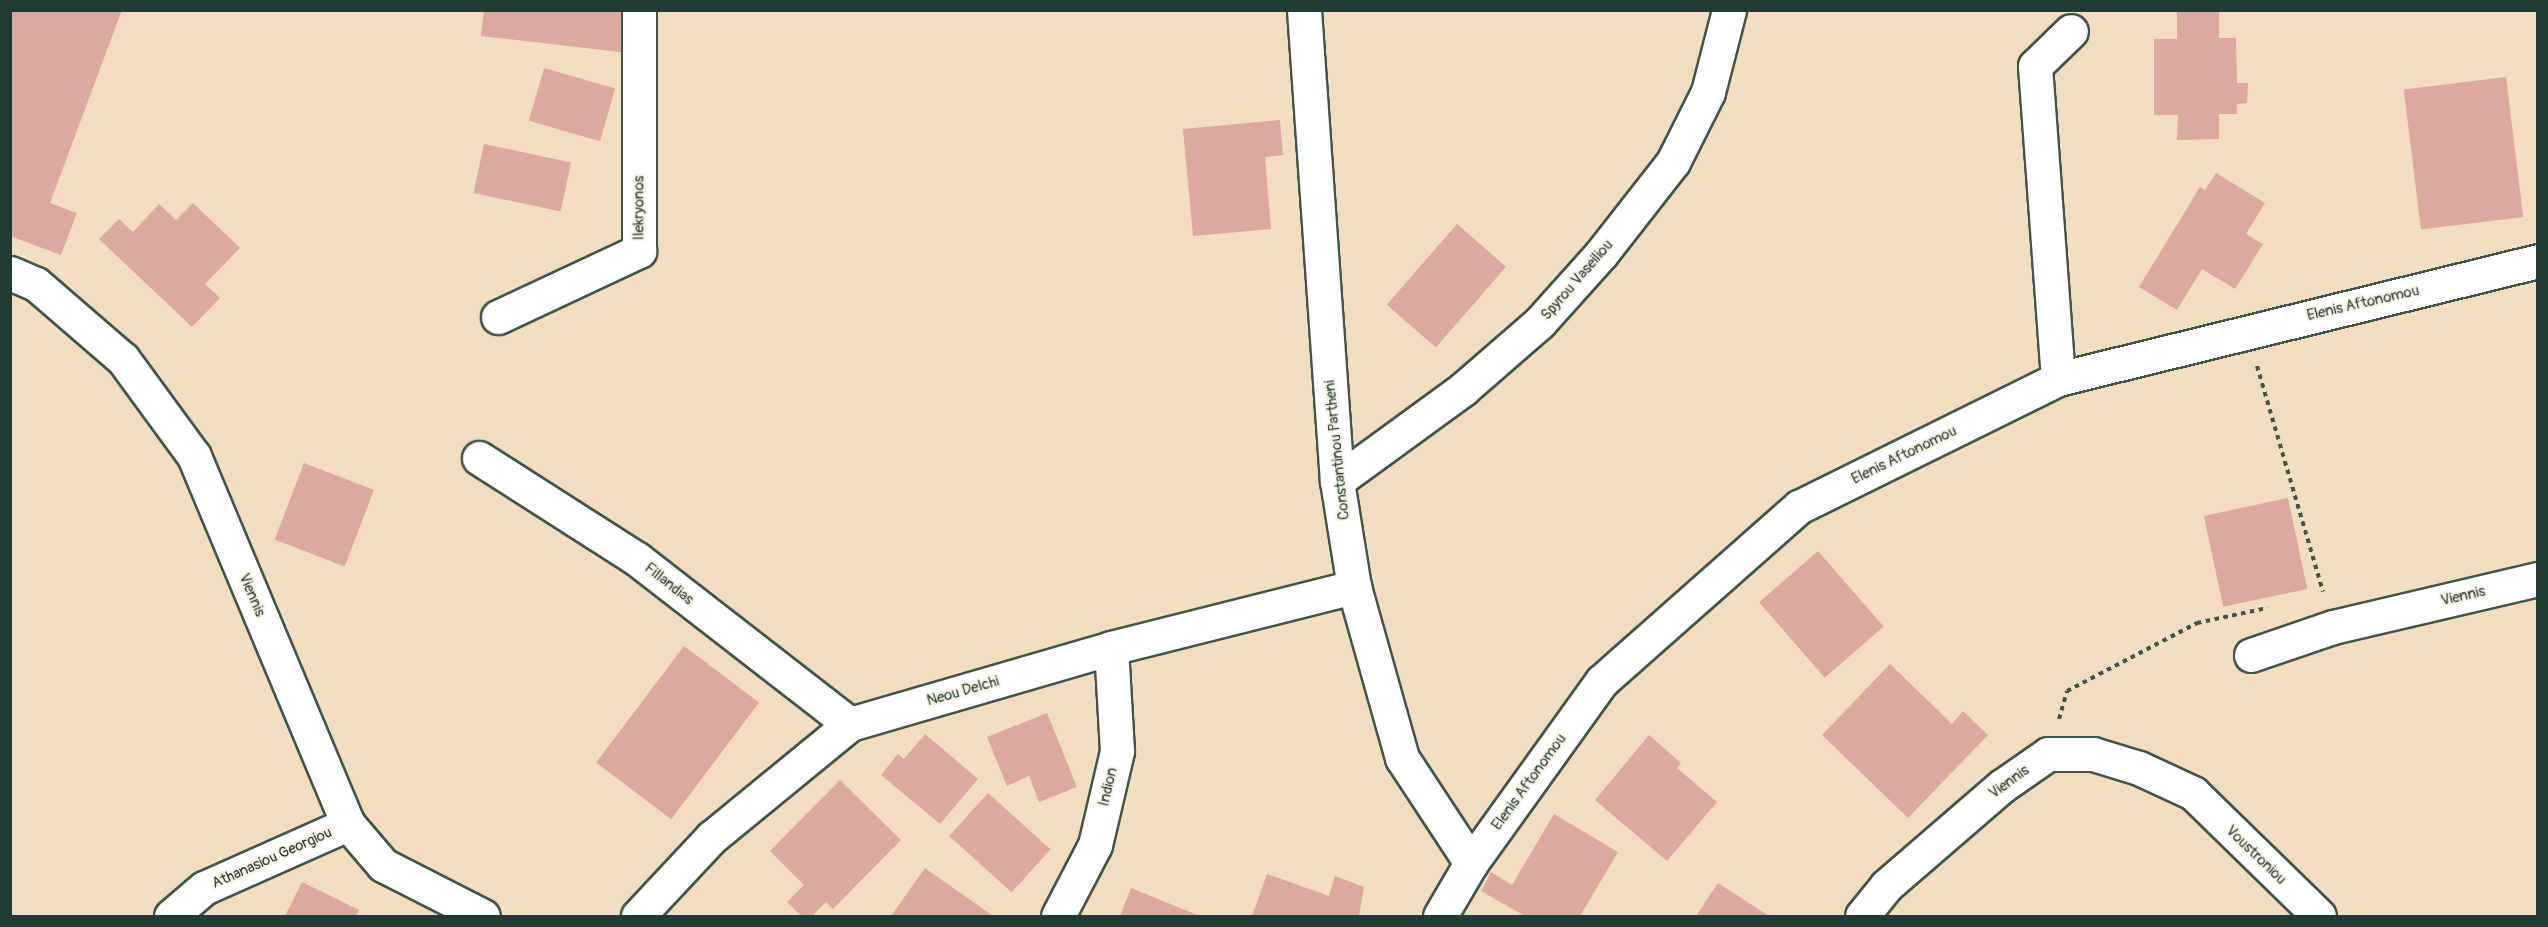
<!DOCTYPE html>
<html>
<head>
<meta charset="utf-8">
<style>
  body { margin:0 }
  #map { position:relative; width:2548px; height:927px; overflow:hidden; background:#f3ddbf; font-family:Pangolin,sans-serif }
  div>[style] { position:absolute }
  .building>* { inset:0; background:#dba99e; transform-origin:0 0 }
  .path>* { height:4px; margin-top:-2px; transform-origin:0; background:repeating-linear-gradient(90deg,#3f5549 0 4.5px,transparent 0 9px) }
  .roads { filter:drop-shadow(2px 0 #3f5549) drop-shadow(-2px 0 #3f5549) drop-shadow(0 2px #3f5549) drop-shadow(0 -2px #3f5549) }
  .minor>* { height:33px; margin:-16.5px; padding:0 16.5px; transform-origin:16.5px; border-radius:16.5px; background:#fff }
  span { translate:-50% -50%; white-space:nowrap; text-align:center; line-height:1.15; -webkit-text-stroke:4.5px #fcf5e5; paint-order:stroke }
  .street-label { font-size:15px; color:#1f3d34 }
  .frame { position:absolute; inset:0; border:12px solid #1f3d34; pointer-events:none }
</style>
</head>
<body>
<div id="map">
  <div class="building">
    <i style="clip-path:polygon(10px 10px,122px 10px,50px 203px,77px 213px,61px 255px,10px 236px)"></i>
    <i style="clip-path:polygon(484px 10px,633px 10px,628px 53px,481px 36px)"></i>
    <i style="clip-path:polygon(2177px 10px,2219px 10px,2219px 38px,2236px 38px,2237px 83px,2248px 83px,2247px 103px,2237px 104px,2237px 114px,2219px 114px,2219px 139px,2177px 140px,2178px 115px,2154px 115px,2154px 39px,2177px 39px)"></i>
    <i style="left:544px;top:68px;width:74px;height:55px;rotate:16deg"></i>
    <i style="left:2506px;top:77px;width:141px;height:103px;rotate:83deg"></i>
    <i style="clip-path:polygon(1280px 120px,1283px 155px,1265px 157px,1271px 229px,1193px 236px,1183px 129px)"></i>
    <i style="left:484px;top:144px;width:89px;height:50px;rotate:12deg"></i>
    <i style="clip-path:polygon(2216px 173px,2265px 203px,2246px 234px,2263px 244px,2235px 289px,2202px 269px,2177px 310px,2139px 287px,2200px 187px,2205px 190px)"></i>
    <i style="clip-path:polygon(193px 203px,240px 248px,205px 284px,220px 298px,192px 327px,99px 239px,119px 219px,133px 232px,159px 204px,176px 220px)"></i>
    <i style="left:1457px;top:224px;width:65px;height:107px;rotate:41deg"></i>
    <i style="left:304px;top:463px;width:75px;height:82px;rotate:21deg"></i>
    <i style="left:2288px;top:498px;width:93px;height:86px;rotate:78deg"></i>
    <i style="left:1818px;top:551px;width:100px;height:78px;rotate:49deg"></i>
    <i style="left:684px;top:646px;width:94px;height:146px;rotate:37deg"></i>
    <i style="clip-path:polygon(1890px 664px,1952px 724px,1963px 711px,1988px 735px,1908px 818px,1822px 735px)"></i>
    <i style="clip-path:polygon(1047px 713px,1077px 787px,1039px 802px,1029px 776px,1007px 786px,987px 737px)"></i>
    <i style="clip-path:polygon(925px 734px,978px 779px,940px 824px,881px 775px,898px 754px,904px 759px)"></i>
    <i style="clip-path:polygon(1649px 735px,1681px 763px,1677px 768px,1717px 802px,1667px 861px,1595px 800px)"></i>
    <i style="clip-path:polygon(840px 780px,901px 840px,833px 909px,826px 902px,812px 916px,801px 916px,787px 902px,804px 885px,770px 851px)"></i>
    <i style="left:988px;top:793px;width:84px;height:58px;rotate:42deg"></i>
    <i style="clip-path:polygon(1554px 814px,1618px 852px,1580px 916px,1525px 916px,1481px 891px,1491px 872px,1512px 885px)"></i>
    <i style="clip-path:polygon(925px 868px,993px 916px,891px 916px)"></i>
    <i style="clip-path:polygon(1267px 874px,1329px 896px,1335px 876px,1364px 887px,1359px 916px,1252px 916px)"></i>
    <i style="clip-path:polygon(302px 882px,359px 910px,356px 916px,285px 916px)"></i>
    <i style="clip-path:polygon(1718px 883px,1769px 916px,1696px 916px)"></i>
    <i style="clip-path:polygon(1131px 888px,1200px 916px,1120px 916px)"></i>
  </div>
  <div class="path">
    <i style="left:2257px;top:366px;width:235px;rotate:73.7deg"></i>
    <i style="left:2059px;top:719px;width:29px;rotate:-74deg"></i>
    <i style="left:2067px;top:691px;width:147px;rotate:-27.6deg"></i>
    <i style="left:2197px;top:623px;width:72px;rotate:-12.1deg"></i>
  </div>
  <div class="roads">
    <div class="minor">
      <i style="left:1304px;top:10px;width:472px;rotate:86deg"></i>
      <i style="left:1337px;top:481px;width:107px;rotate:80.9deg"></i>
      <i style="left:1354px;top:587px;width:178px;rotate:74.3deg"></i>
      <i style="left:1402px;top:758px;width:126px;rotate:56.7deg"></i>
      <i style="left:10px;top:273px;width:28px;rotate:23deg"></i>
      <i style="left:36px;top:284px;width:115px;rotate:40.8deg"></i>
      <i style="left:123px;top:359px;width:120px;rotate:53.8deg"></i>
      <i style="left:194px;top:456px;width:399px;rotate:67.3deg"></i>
      <i style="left:348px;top:824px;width:54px;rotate:49.5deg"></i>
      <i style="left:383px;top:865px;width:112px;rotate:27deg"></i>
      <i style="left:498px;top:317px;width:156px;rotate:-25.1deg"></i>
      <i style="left:639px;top:251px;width:241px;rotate:-90deg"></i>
      <i style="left:2058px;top:379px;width:314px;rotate:-94.2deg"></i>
      <i style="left:2035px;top:66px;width:50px;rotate:-44.2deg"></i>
      <i style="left:479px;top:458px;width:188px;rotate:32.6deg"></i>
      <i style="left:637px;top:559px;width:269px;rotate:37.8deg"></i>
      <i style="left:1337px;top:481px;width:156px;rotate:-36.1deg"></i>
      <i style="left:1463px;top:389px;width:102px;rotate:-41deg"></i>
      <i style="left:1540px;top:322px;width:91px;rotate:-48.1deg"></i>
      <i style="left:1601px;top:254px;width:117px;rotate:-52deg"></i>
      <i style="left:1673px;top:162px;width:78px;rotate:-63.4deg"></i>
      <i style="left:1708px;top:92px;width:85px;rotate:-75.6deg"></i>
      <i style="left:2251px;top:655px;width:87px;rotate:-18.9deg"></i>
      <i style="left:2333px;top:627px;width:211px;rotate:-13.2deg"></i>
      <i style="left:171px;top:916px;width:43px;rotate:-40.3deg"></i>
      <i style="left:204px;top:888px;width:158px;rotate:-24deg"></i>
      <i style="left:638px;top:916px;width:108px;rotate:-46.9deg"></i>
      <i style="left:712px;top:837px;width:178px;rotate:-39.3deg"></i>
      <i style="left:850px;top:724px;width:272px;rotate:-16.2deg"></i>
      <i style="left:1111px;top:648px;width:251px;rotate:-14.1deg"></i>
      <i style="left:1058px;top:916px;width:80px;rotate:-62.5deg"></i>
      <i style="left:1095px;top:845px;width:97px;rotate:-76.8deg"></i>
      <i style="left:1117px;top:751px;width:103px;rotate:-93.3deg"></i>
      <i style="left:1440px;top:916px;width:61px;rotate:-59.7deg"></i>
      <i style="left:1471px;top:863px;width:224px;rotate:-54.3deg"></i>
      <i style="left:1602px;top:681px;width:263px;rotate:-41.5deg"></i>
      <i style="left:1799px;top:507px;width:289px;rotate:-26.3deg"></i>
      <i style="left:2058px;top:379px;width:494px;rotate:-13.8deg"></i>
      <i style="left:1862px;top:916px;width:38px;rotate:-51deg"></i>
      <i style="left:1886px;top:886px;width:153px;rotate:-40.8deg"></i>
      <i style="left:2002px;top:786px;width:56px;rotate:-34.8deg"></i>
      <i style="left:2048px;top:754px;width:45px"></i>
      <i style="left:2093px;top:754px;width:48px;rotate:16.9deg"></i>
      <i style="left:2139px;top:768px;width:60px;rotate:24.8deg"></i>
      <i style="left:2193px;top:793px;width:176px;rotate:44.3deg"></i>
    </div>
  </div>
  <div class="street-label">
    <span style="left:639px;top:208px;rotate:-90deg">Ilekryonos</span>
    <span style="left:1577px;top:280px;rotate:-49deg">Spyrou Vaseiliou</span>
    <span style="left:2363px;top:303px;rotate:-13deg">Elenis Aftonomou</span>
    <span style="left:1337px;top:450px;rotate:-96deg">Constantinou Partheni</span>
    <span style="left:1904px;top:455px;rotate:-26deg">Elenis Aftonomou</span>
    <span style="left:669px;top:584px;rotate:38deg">Fillandias</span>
    <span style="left:252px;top:595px;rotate:67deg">Viennis</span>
    <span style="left:2463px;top:596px;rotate:-13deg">Viennis</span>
    <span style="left:963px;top:691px;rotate:-16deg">Neou Delchi</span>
    <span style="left:1529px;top:782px;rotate:-54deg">Elenis Aftonomou</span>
    <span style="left:2009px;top:782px;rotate:-36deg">Viennis</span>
    <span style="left:1108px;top:787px;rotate:-77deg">Indion</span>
    <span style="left:2256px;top:855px;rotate:44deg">Voustroniou</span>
    <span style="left:272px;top:858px;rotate:-24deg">Athanasiou Georgiou</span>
  </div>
  <div class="frame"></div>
</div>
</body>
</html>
